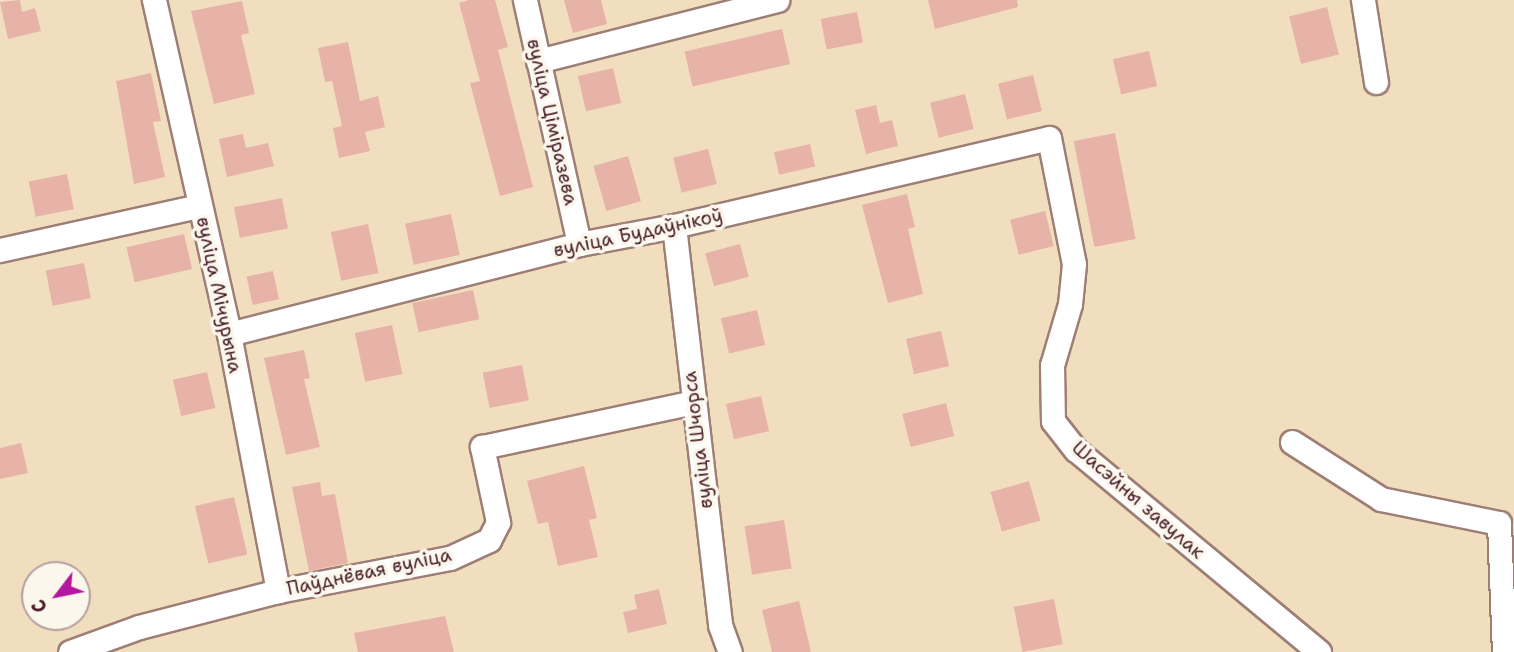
<!DOCTYPE html>
<html>
<head>
<meta charset="utf-8">
<style>
  body { margin:0 }
  #map { position:relative; width:1514px; height:652px; overflow:hidden; background:#f1debf; font-family:"Shantell Sans",sans-serif }
  div>[style] { position:absolute }
  .building>* { inset:0; background:#e7b3a8; transform-origin:0 0 }
  .roads { filter:drop-shadow(2px 0 #9e7e75) drop-shadow(-2px 0 #9e7e75) drop-shadow(0 2px #9e7e75) drop-shadow(0 -2px #9e7e75) }
  .minor>* { height:23px; margin:-11.5px; padding:0 11.5px; transform-origin:11.5px; border-radius:11.5px; background:#fff }
  span { translate:-50% -50%; white-space:nowrap; text-align:center; line-height:1.15; -webkit-text-stroke:7px #fbf7ec; paint-order:stroke }
  .street-label { font-size:19px; color:#4a1f2b }
  .north { position:absolute; left:21px; top:561px; width:70px; height:70px; box-sizing:border-box; background:#fbf7ec; border:2px solid #b4a19f; border-radius:50%; rotate:238deg; font-size:19px; font-weight:700; line-height:28px; text-align:center; color:#4a1f2b }
  .north::after { content:''; display:block; margin:auto; width:24px; height:32px; background:#b5179e; clip-path:polygon(50% 0,100% 100%,50% 72%,0 100%) }
</style>
</head>
<body>
<div id="map">
  <div class="building">
    <i style="clip-path:polygon(20px 0,22px 12px,35px 8px,41px 31px,8px 39px,0 2px)"></i>
    <i style="clip-path:polygon(469px 0,495px 0,508px 47px,498px 50px,533px 187px,500px 196px,470px 83px,480px 81px,459px 3px)"></i>
    <i style="clip-path:polygon(564px 0,601px 0,607px 24px,573px 33px)"></i>
    <i style="clip-path:polygon(928px 0,1017px 0,1018px 7px,935px 29px)"></i>
    <i style="clip-path:polygon(242px 1px,249px 33px,241px 35px,255px 94px,214px 104px,191px 11px)"></i>
    <i style="left:1327px;top:7px;width:49px;height:39px;rotate:76deg"></i>
    <i style="left:857px;top:12px;width:31px;height:37px;rotate:79deg"></i>
    <i style="left:782px;top:29px;width:36px;height:100px;rotate:77deg"></i>
    <i style="clip-path:polygon(348px 42px,360px 101px,378px 96px,385px 127px,365px 132px,370px 151px,339px 158px,333px 128px,342px 126px,332px 81px,325px 82px,318px 48px)"></i>
    <i style="left:1149px;top:51px;width:36px;height:37px;rotate:77deg"></i>
    <i style="left:613px;top:68px;width:36px;height:36px;rotate:77deg"></i>
    <i style="clip-path:polygon(151px 73px,161px 121px,153px 122px,165px 177px,134px 184px,116px 81px)"></i>
    <i style="left:1033px;top:75px;width:37px;height:36px;rotate:76deg"></i>
    <i style="left:965px;top:94px;width:36px;height:36px;rotate:76deg"></i>
    <i style="clip-path:polygon(876px 105px,880px 123px,892px 120px,898px 146px,866px 154px,855px 110px)"></i>
    <i style="left:1115px;top:133px;width:108px;height:42px;rotate:79deg"></i>
    <i style="clip-path:polygon(243px 134px,246px 148px,268px 143px,274px 166px,227px 177px,219px 139px)"></i>
    <i style="left:810px;top:144px;width:23px;height:37px;rotate:77deg"></i>
    <i style="left:708px;top:149px;width:36px;height:36px;rotate:76deg"></i>
    <i style="left:628px;top:156px;width:47px;height:36px;rotate:74deg"></i>
    <i style="left:67px;top:174px;width:36px;height:39px;rotate:79deg"></i>
    <i style="clip-path:polygon(907px 194px,915px 227px,908px 229px,923px 294px,888px 303px,862px 205px)"></i>
    <i style="left:282px;top:198px;width:31px;height:49px;rotate:79deg"></i>
    <i style="left:1045px;top:211px;width:36px;height:36px;rotate:76deg"></i>
    <i style="left:451px;top:214px;width:42px;height:47px;rotate:78deg"></i>
    <i style="left:368px;top:224px;width:50px;height:38px;rotate:78deg"></i>
    <i style="left:184px;top:234px;width:36px;height:59px;rotate:77deg"></i>
    <i style="left:740px;top:244px;width:34px;height:36px;rotate:75deg"></i>
    <i style="left:84px;top:263px;width:36px;height:39px;rotate:79deg"></i>
    <i style="left:273px;top:271px;width:29px;height:27px;rotate:78deg"></i>
    <i style="left:473px;top:290px;width:30px;height:62px;rotate:78deg"></i>
    <i style="left:757px;top:310px;width:36px;height:37px;rotate:77deg"></i>
    <i style="left:392px;top:325px;width:50px;height:38px;rotate:78deg"></i>
    <i style="left:941px;top:331px;width:36px;height:36px;rotate:77deg"></i>
    <i style="clip-path:polygon(304px 350px,310px 378px,304px 379px,320px 447px,286px 455px,264px 358px)"></i>
    <i style="left:522px;top:365px;width:36px;height:40px;rotate:79deg"></i>
    <i style="left:207px;top:372px;width:37px;height:35px;rotate:77deg"></i>
    <i style="left:761px;top:396px;width:36px;height:36px;rotate:77deg"></i>
    <i style="left:946px;top:403px;width:34px;height:45px;rotate:76deg"></i>
    <i style="clip-path:polygon(21px 443px,28px 473px,0 479px,0 448px)"></i>
    <i style="clip-path:polygon(584px 466px,597px 518px,589px 520px,598px 557px,558px 566px,548px 522px,538px 524px,527px 481px)"></i>
    <i style="left:1029px;top:481px;width:41px;height:40px;rotate:74deg"></i>
    <i style="clip-path:polygon(320px 482px,322px 496px,335px 494px,348px 563px,309px 571px,292px 487px)"></i>
    <i style="left:234px;top:497px;width:59px;height:40px;rotate:77deg"></i>
    <i style="left:784px;top:520px;width:49px;height:40px;rotate:81deg"></i>
    <i style="clip-path:polygon(659px 589px,667px 624px,628px 633px,623px 612px,637px 609px,634px 595px)"></i>
    <i style="left:1054px;top:599px;width:46px;height:41px;rotate:79deg"></i>
    <i style="clip-path:polygon(799px 601px,811px 652px,772px 652px,762px 610px)"></i>
    <i style="clip-path:polygon(445px 616px,454px 652px,358px 652px,354px 633px)"></i>
  </div>
  <div class="roads">
    <div class="minor">
      <i style="left:154px;top:0;width:342px;rotate:77.3deg"></i>
      <i style="left:229px;top:334px;width:262px;rotate:79.2deg"></i>
      <i style="left:525px;top:0;width:250px;rotate:77.5deg"></i>
      <i style="left:1363px;top:0;width:83px;rotate:81deg"></i>
      <i style="left:538px;top:61px;width:247px;rotate:-14.3deg"></i>
      <i style="left:674px;top:226px;width:402px;rotate:83.4deg"></i>
      <i style="left:720px;top:625px;width:29px;rotate:70deg"></i>
      <i style="left:0;top:250px;width:204px;rotate:-12.5deg"></i>
      <i style="left:229px;top:334px;width:361px;rotate:-14.4deg"></i>
      <i style="left:579px;top:244px;width:97px;rotate:-10.7deg"></i>
      <i style="left:674px;top:226px;width:385px;rotate:-13.2deg"></i>
      <i style="left:1049px;top:138px;width:128px;rotate:78.8deg"></i>
      <i style="left:1074px;top:264px;width:40px;rotate:95.7deg"></i>
      <i style="left:1070px;top:304px;width:64px;rotate:106.4deg"></i>
      <i style="left:1052px;top:365px;width:56px;rotate:89deg"></i>
      <i style="left:1053px;top:421px;width:37px;rotate:52deg"></i>
      <i style="left:1076px;top:450px;width:316px;rotate:39.7deg"></i>
      <i style="left:1292px;top:442px;width:106px;rotate:32.6deg"></i>
      <i style="left:1381px;top:499px;width:120px;rotate:11.5deg"></i>
      <i style="left:1499px;top:523px;width:129px;rotate:87.8deg"></i>
      <i style="left:70px;top:652px;width:73px;rotate:-19.9deg"></i>
      <i style="left:139px;top:627px;width:144px;rotate:-14.5deg"></i>
      <i style="left:278px;top:591px;width:175px;rotate:-10.9deg"></i>
      <i style="left:450px;top:558px;width:43px;rotate:-24.8deg"></i>
      <i style="left:489px;top:540px;width:20px;rotate:-63deg"></i>
      <i style="left:498px;top:522px;width:77px;rotate:-102deg"></i>
      <i style="left:482px;top:447px;width:216px;rotate:-12deg"></i>
    </div>
  </div>
  <div class="street-label">
    <span style="left:552px;top:122px;rotate:77deg">вуліца Ціміразева</span>
    <span style="left:638px;top:233px;rotate:-12deg">вуліца Будаўнікоў</span>
    <span style="left:219px;top:295px;rotate:78deg">вуліца Мічурына</span>
    <span style="left:698px;top:440px;rotate:-97deg">вуліца Шчорса</span>
    <span style="left:1138px;top:500px;rotate:41deg">Шасэйны завулак</span>
    <span style="left:369px;top:572px;rotate:-12deg">Паўднёвая вуліца</span>
  </div>
  <div class="north">С</div>
</div>
</body>
</html>
